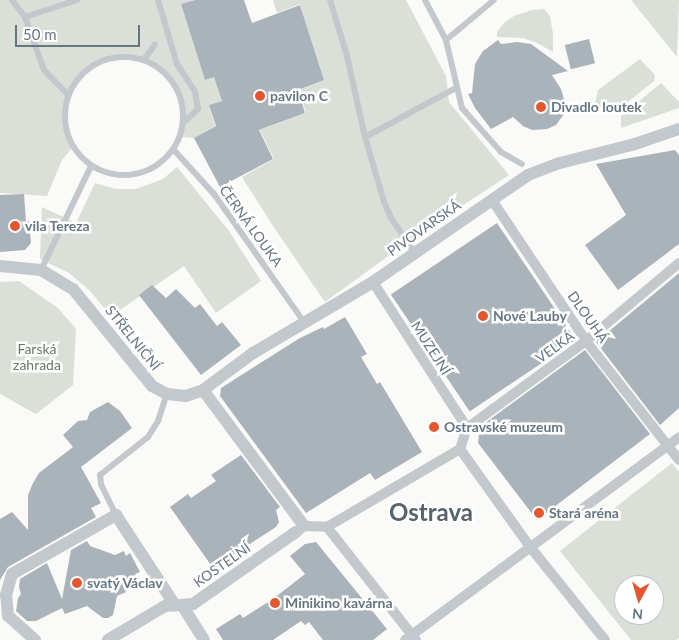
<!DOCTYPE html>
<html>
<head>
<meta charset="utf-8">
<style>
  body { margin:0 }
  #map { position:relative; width:679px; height:640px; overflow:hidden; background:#fafaf8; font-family:Lato,sans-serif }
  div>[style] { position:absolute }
  .green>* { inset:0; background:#dadfd7 }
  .building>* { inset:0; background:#aab3b9; transform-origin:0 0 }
  .service>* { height:6px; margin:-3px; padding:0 3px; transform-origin:3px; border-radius:3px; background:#c3c8cc }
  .service>.ring { margin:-3px; padding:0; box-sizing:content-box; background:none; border:6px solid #c3c8cc; border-radius:50% }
  .pedestrian>* { height:10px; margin:-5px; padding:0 5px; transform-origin:5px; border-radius:5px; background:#c3c8cc }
  .minor>* { height:12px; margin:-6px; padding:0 6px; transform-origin:6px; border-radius:6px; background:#c3c8cc }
  .dots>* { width:14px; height:14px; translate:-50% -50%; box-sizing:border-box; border:2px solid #fff; border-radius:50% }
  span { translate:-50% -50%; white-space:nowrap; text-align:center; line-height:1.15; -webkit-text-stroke:5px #fff; paint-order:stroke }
  .poi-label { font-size:14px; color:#657683; font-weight:700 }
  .left { translate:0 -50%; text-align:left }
  .street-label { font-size:14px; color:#657683 }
  .park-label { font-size:14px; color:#687a64 }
  .town-label { font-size:24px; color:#57646e; font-weight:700 }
  .north { position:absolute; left:614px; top:575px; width:50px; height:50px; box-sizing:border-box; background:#fff; border:1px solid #c1c8cd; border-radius:50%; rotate:186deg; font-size:14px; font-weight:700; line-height:20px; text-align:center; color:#657683 }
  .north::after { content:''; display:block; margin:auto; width:18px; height:22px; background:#e4572e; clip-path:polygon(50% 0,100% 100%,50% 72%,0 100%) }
  .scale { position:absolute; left:15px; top:25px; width:125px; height:22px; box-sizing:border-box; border:2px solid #657683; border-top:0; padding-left:6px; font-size:15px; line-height:18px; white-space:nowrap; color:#657683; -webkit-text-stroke:4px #fff; paint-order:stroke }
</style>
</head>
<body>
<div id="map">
  <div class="green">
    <i style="clip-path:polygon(0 0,194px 0,181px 4px,205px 80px,214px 77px,222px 101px,209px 105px,215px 126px,194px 138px,180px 137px,183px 110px,175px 85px,166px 75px,156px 66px,131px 57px,105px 59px,82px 73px,68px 95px,64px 122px,73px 147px,62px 160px,47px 196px,0 193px)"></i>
    <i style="clip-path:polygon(273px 0,406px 0,446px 76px,449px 102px,509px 175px,413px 238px,325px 302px,273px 226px,242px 177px,274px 159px,260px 130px,306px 113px,299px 90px,324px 80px,300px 4px,277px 13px)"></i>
    <i style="clip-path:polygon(631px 0,679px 0,677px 57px)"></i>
    <i style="clip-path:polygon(544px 9px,550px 16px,553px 34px,553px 52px,539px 44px,523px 38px,497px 37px,497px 32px,505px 22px,514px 16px,532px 10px)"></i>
    <i style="clip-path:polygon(640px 59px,655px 75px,654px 81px,619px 109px,611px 113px,599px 109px,595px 104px,598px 90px)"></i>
    <i style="clip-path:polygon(661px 83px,679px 102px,679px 108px,621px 128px,621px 116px)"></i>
    <i style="clip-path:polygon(177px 167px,229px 231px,261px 281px,216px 313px,184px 266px,111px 316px,90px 291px,69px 273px,40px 259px,42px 207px,76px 223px,95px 183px,116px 189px,136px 189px,163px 179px)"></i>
    <i style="clip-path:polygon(19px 281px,58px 308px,76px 329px,73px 385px,36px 414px,0 394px,0 282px)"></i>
    <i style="clip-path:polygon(evenodd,672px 463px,679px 472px,679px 638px,676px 640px,631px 640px,560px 551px,672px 463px,624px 585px,654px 585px,654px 615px,624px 615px,624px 585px)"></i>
  </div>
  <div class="building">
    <i style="clip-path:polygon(195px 0,244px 0,252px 23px,300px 5px,324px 80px,298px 90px,305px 113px,259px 130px,273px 159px,220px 187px,194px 138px,216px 126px,209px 105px,222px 101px,214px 77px,205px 80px,181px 4px)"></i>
    <i style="left:589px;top:39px;width:25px;height:25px;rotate:76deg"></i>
    <i style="clip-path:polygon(498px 40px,501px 44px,517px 42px,531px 44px,568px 71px,552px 75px,561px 89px,567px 110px,556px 125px,547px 129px,532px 130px,523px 126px,513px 117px,491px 129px,475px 108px,468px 94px,472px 93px,475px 64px,483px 51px)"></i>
    <i style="clip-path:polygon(675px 150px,679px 155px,679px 244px,618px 290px,585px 245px,626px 215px,596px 164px)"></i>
    <i style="clip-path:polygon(24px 194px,26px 222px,29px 221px,31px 243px,25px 250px,0 252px,0 195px)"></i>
    <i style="left:497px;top:223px;width:141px;height:128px;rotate:56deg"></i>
    <i style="clip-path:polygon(679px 273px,679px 408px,660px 425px,596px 342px)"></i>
    <i style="clip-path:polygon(152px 285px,166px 298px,176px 289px,195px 308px,200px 304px,217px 326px,222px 322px,241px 345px,201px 375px,139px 295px)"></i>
    <i style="clip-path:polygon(345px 317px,367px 354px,361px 357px,377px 384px,380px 382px,422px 452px,375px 480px,370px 473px,306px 513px,220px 396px,221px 388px,300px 338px,323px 327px,324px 329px)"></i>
    <i style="clip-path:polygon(585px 350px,650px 434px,537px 520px,478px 443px,479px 434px,481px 426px)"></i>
    <i style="clip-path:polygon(108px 402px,120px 411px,132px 428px,81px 467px,101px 503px,91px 508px,96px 517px,8px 567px,0 580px,0 519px,12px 512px,28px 530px,28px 495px,33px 483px,39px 473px,73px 447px,63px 435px,78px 421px,87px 420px,90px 412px)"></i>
    <i style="clip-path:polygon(241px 455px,280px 507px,276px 510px,279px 522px,276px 527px,213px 568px,170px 507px,188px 494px,191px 498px,216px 481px,211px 475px)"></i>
    <i style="clip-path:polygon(87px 541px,90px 546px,115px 555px,124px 551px,126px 556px,130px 553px,140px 572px,135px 574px,137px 578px,124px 587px,126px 592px,117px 596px,113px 615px,108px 618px,103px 618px,87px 606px,65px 614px,62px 608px,36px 621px,27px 621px,16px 611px,18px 598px,21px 594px,19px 587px,20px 579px,47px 563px,62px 599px,71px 550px)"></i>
    <i style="clip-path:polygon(316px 542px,387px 629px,373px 640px,323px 640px,309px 622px,305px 625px,301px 621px,273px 640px,223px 640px,216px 629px,240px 614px,243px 618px,273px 599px,305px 574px,290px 556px,305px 544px)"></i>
  </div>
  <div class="service">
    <i style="left:12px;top:0;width:21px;rotate:53deg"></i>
    <i style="left:25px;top:17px;width:55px;rotate:-18.1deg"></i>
    <i style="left:158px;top:0;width:67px;rotate:73.5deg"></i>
    <i style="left:177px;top:64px;width:33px;rotate:57deg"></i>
    <i style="left:195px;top:92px;width:17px;rotate:80deg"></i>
    <i style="left:198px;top:109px;width:21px;rotate:137deg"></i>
    <i style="left:330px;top:0;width:59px;rotate:73.1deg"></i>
    <i style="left:347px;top:56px;width:83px;rotate:77.5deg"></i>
    <i style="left:365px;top:137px;width:68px;rotate:73.7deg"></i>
    <i style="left:384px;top:202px;width:17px;rotate:66deg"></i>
    <i style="left:391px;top:218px;width:42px;rotate:55.6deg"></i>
    <i style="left:425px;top:0;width:45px;rotate:62.3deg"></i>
    <i style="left:446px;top:40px;width:70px;rotate:76.8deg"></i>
    <i style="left:462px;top:108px;width:59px;rotate:48.4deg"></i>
    <i style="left:501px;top:152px;width:24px;rotate:30deg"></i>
    <i style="left:25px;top:17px;width:56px;rotate:70.3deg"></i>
    <i style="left:44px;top:70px;width:35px;rotate:46deg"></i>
    <i style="left:446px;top:40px;width:62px;rotate:-39.8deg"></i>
    <i class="ring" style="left:65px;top:57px;width:112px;height:112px"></i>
    <i style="left:144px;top:60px;width:19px;rotate:-55deg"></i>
    <i style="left:365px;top:137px;width:103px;rotate:-28.3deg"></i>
    <i style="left:173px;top:149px;width:61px;rotate:47.7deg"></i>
    <i style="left:214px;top:194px;width:156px;rotate:54.9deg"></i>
    <i style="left:41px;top:270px;width:115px;rotate:-64.3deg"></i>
    <i style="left:116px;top:515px;width:34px;rotate:-116deg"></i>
    <i style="left:101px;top:484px;width:9px;rotate:-96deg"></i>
    <i style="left:100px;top:475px;width:61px;rotate:-38.4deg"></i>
    <i style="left:148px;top:437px;width:19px;rotate:-58deg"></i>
    <i style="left:158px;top:421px;width:28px;rotate:-72deg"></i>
  </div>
  <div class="pedestrian">
    <i style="left:492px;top:200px;width:169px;rotate:56.3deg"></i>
    <i style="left:586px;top:341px;width:151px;rotate:52deg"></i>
    <i style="left:373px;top:282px;width:174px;rotate:57.2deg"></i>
    <i style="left:467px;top:428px;width:147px;rotate:-36.2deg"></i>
    <i style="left:586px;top:341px;width:121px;rotate:-40deg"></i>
    <i style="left:460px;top:449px;width:122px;rotate:54.4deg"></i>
    <i style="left:531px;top:548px;width:118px;rotate:51.2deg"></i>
    <i style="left:327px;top:527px;width:154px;rotate:-30.4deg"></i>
    <i style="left:460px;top:449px;width:22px;rotate:-72deg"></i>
    <i style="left:299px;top:530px;width:6px;rotate:-39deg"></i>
    <i style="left:304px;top:526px;width:23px;rotate:2deg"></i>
    <i style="left:327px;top:527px;width:144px;rotate:51.8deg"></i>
    <i style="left:405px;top:640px;width:341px;rotate:-36.5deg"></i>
  </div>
  <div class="minor">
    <i style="left:0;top:266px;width:41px;rotate:5.6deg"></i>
    <i style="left:41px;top:270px;width:37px;rotate:31deg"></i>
    <i style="left:73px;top:289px;width:125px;rotate:50.8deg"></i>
    <i style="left:152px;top:386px;width:17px;rotate:28deg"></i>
    <i style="left:167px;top:394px;width:19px;rotate:6deg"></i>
    <i style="left:186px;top:396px;width:18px;rotate:-19deg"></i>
    <i style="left:203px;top:390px;width:62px;rotate:-36.5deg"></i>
    <i style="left:253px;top:353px;width:139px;rotate:-30.6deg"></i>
    <i style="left:373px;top:282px;width:188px;rotate:-34.6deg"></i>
    <i style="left:528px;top:175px;width:34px;rotate:-21deg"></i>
    <i style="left:560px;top:163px;width:77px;rotate:-14.2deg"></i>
    <i style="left:635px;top:144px;width:46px;rotate:-18.8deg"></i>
    <i style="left:203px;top:390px;width:169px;rotate:53.4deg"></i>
    <i style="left:182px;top:605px;width:41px;rotate:57.8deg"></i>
    <i style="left:35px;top:640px;width:36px;rotate:-138deg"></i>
    <i style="left:8px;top:616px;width:21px;rotate:-95deg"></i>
    <i style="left:6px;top:595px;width:22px;rotate:-74deg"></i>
    <i style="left:12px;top:574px;width:120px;rotate:-29.6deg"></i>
    <i style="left:116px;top:515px;width:108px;rotate:56.8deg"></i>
    <i style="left:108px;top:640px;width:66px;rotate:-30.8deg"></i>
    <i style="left:165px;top:606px;width:28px;rotate:-4deg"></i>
    <i style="left:193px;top:604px;width:126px;rotate:-35deg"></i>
  </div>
  <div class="dots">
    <i style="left:260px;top:96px;background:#e4572e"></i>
    <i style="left:541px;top:107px;background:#e4572e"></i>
    <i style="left:15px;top:226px;background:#e4572e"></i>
    <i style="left:483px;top:316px;background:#e4572e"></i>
    <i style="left:434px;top:427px;background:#e4572e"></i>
    <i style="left:539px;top:513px;background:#e4572e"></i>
    <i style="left:77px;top:583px;background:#e4572e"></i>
    <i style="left:275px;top:603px;background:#e4572e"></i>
  </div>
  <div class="poi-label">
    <span class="left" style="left:270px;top:96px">pavilon C</span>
    <span class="left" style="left:551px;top:107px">Divadlo loutek</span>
    <span class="left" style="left:25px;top:226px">vila Tereza</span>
    <span class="left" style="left:493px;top:316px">Nové Lauby</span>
    <span class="left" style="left:444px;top:427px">Ostravské muzeum</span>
    <span class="left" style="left:549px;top:513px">Stará aréna</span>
    <span class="left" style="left:87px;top:583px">svatý Václav</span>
    <span class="left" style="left:285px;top:603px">Minikino kavárna</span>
  </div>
  <div class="street-label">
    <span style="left:251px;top:226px;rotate:54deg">ČERNÁ LOUKA</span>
    <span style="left:424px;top:228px;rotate:-35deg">PIVOVARSKÁ</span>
    <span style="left:588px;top:317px;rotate:55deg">DLOUHÁ</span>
    <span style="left:133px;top:338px;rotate:51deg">STŘELNIČNÍ</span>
    <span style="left:555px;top:347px;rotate:-36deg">VELKÁ</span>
    <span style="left:431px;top:348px;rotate:57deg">MUZEJNÍ</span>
    <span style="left:222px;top:565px;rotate:-35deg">KOSTELNÍ</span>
  </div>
  <div class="park-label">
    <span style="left:37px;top:357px">Farská<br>zahrada</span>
  </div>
  <div class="town-label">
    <span style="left:431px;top:512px">Ostrava</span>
  </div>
  <div class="north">N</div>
  <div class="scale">50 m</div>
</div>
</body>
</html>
